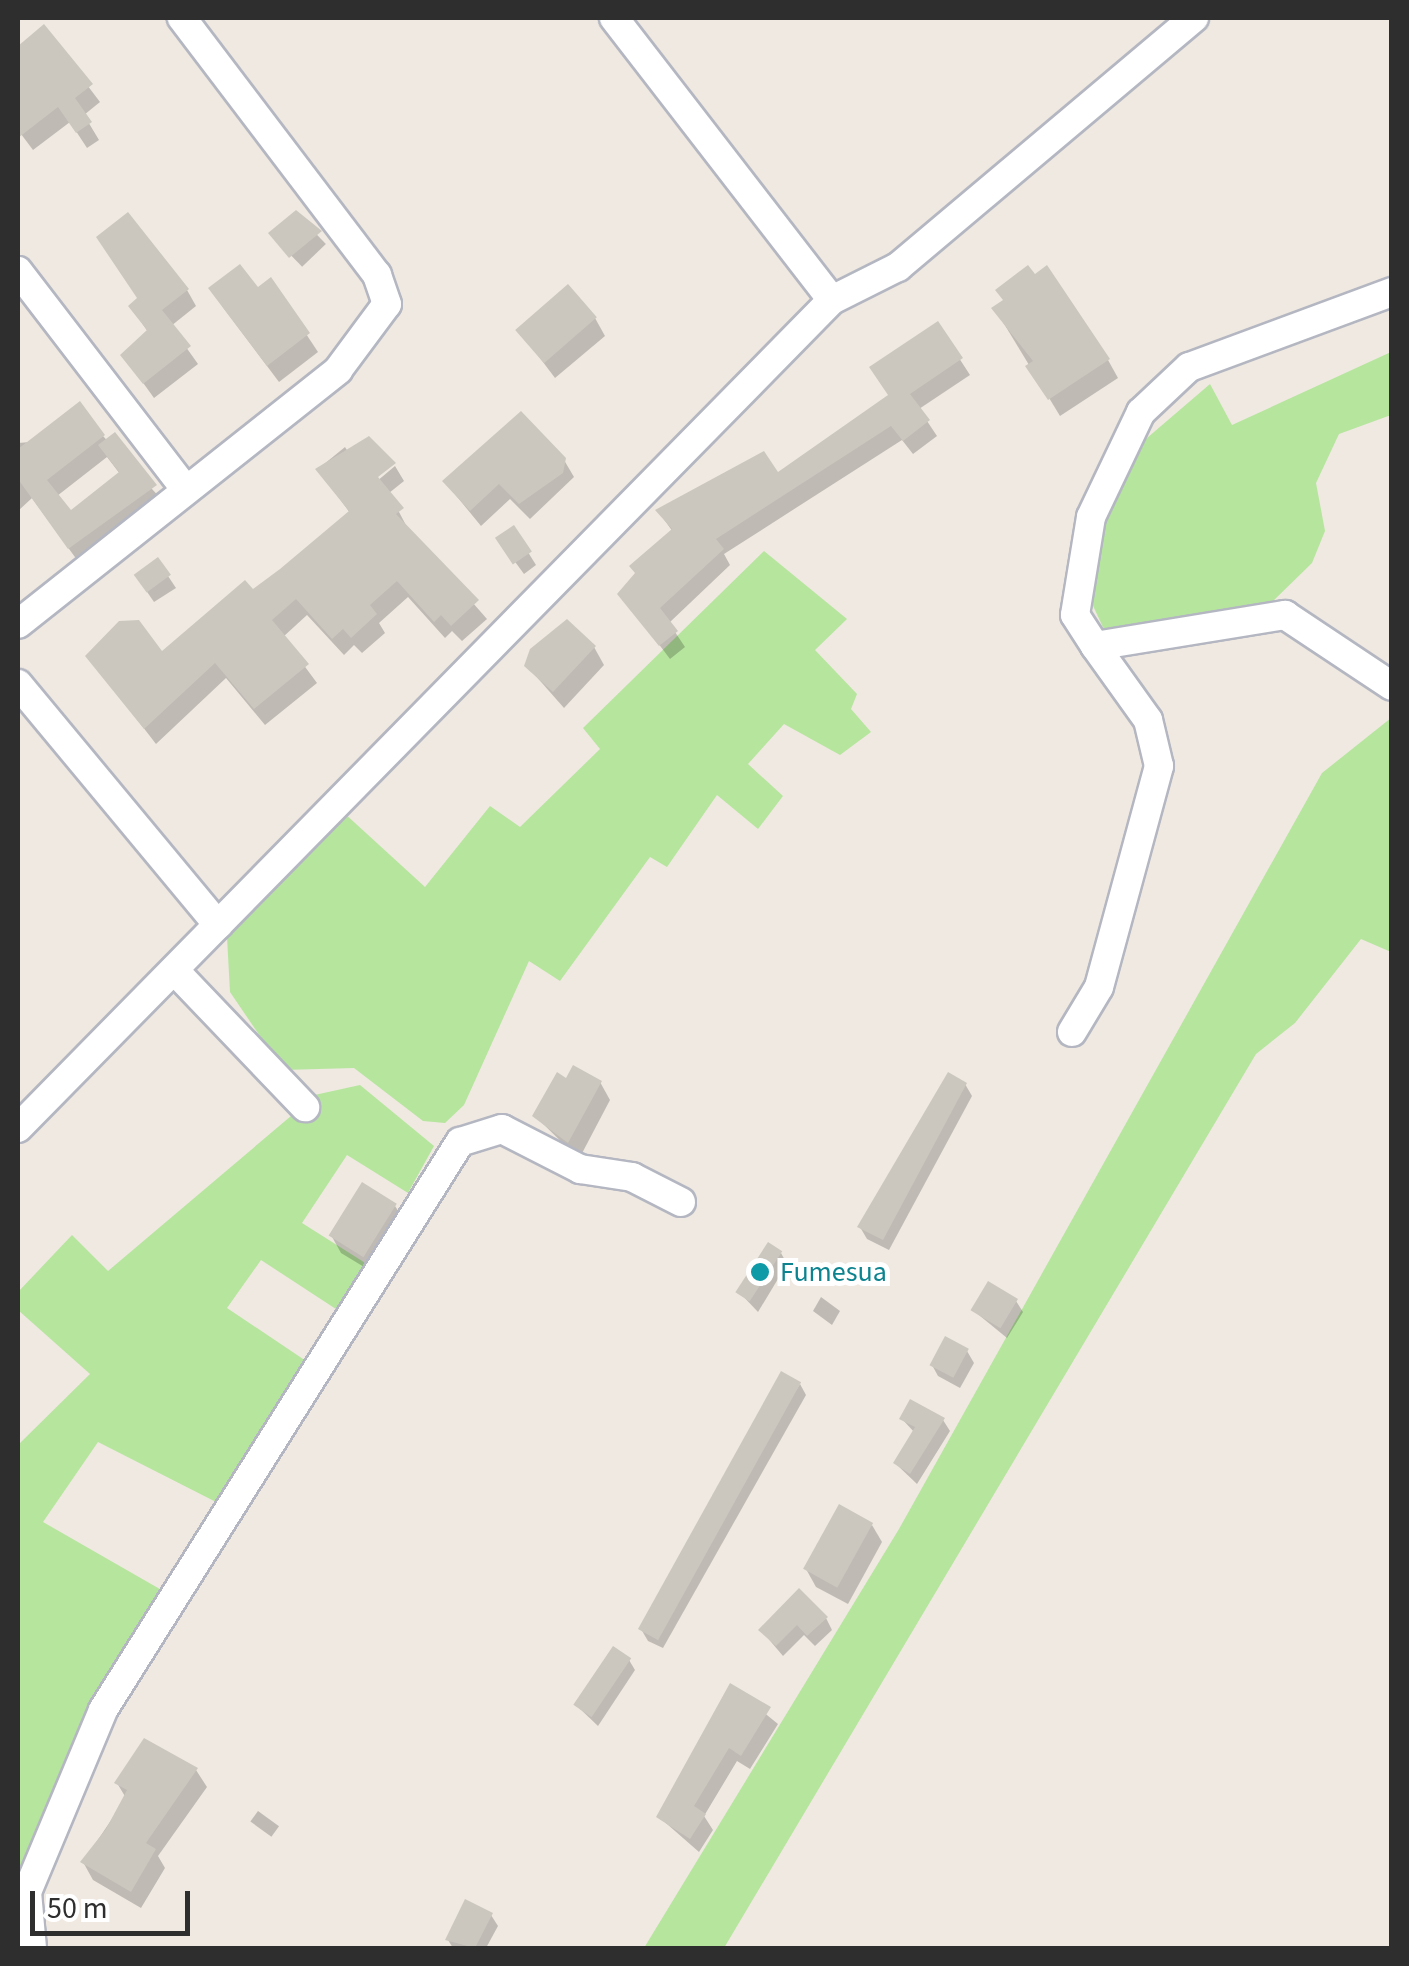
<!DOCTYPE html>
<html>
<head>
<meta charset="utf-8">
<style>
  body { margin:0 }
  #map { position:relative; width:1409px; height:1966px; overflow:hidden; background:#efe9e1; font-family:"Source Sans 3",sans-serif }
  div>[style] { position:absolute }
  .green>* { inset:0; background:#b6e59e }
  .shadow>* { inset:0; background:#0003; transform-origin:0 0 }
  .building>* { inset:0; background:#cbc7bf; transform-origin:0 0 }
  .roads { filter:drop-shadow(2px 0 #b4b7c1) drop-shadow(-2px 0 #b4b7c1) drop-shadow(0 2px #b4b7c1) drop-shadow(0 -2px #b4b7c1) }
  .minor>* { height:28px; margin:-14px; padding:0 14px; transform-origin:14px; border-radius:14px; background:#fff }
  .dots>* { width:28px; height:28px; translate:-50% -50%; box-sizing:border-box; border:5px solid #fff; border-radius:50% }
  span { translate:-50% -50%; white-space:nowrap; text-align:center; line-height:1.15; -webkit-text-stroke:10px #fff; paint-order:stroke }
  .culture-label { font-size:28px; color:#0d838f }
  .left { translate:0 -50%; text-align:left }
  .frame { position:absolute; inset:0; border:20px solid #2e2e2e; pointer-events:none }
  .scale { position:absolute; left:30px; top:1891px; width:160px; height:45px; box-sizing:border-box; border:5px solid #2e2e2e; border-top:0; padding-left:12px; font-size:30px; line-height:35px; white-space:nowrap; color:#2e2e2e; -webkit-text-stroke:8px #fff; paint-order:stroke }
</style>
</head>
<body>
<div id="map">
  <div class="green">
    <i style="clip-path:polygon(1391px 352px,1391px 415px,1339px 434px,1316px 483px,1325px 531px,1312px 563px,1271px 603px,1108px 638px,1088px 595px,1104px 526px,1140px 444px,1210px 384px,1232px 425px)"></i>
    <i style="clip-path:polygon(764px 551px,847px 619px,815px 650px,857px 694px,851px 709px,871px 732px,840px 755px,784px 724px,748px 764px,783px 796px,758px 829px,717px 795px,667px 867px,650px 857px,560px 981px,529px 961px,464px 1105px,445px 1123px,423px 1121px,354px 1068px,283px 1070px,230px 992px,227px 937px,277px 874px,343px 812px,425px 887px,490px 806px,520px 827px,600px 749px,583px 728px)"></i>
    <i style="clip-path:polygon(1391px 718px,1391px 952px,1361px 939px,1295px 1023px,1256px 1054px,724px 1948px,644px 1948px,899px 1529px,1322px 773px)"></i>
    <i style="clip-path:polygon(360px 1085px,434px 1146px,408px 1193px,347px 1155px,302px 1223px,370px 1266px,342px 1313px,261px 1260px,227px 1308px,306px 1361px,218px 1503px,98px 1442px,43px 1522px,165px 1592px,18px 1885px,18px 1445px,90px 1374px,18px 1310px,18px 1292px,72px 1235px,108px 1271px,291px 1116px,300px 1123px,310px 1096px)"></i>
  </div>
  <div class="shadow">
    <i style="clip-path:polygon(44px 28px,100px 102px,84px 115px,99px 140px,87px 148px,70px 122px,33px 150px,18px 130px,18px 49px)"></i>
    <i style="left:296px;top:213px;width:43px;height:33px;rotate:46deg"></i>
    <i style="clip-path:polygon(271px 281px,318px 352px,279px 382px,222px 306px)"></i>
    <i style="clip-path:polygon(187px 290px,196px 306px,171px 326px,198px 364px,154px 398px,123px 355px,148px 332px,131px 307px)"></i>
    <i style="clip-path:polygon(1005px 301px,1108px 360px,1118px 378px,1060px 416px,995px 309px)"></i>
    <i style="clip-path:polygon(595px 318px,605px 336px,555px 378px,518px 329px)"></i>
    <i style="clip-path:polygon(937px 324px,970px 375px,919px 409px,937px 436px,913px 454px,902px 440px,724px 554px,730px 565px,669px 623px,685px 647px,670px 659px,621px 594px,673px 532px,658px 511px,777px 475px,890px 396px)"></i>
    <i style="clip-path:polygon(evenodd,103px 436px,164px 502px,80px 564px,32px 498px,18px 511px,18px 443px,103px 436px,107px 457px,120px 474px,71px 513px,57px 496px,107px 457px)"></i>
    <i style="clip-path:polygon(345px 447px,370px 487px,395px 466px,404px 481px,389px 493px,408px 529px,487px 619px,462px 641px,452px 631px,445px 638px,408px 597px,379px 623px,385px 633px,362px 653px,354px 645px,344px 655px,307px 615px,283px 637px,317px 683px,265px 725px,226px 678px,156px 744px,88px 656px,162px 654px,253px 593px,350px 513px,318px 469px)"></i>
    <i style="clip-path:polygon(564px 460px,574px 477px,530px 519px,510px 499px,481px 526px,445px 482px)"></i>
    <i style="clip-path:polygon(513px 528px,536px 565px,524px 574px,499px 540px)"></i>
    <i style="clip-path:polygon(158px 561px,176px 588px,154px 602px,143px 586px)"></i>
    <i style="clip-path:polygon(594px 647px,604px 665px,564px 708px,527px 666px)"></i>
    <i style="clip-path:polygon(567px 1081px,600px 1082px,610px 1100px,579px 1159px,535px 1116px)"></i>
    <i style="clip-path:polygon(965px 1084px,972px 1096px,889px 1250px,867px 1239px,860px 1227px)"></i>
    <i style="clip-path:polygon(395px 1206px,406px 1223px,374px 1273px,341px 1253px,331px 1235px)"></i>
    <i style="clip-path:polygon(781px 1253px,787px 1264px,758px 1312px,740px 1293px)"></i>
    <i style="clip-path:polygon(821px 1297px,840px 1311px,832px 1325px,813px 1311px)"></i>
    <i style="clip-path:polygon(1016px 1301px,1023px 1312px,1007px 1338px,974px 1311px)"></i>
    <i style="clip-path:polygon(967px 1351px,974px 1363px,960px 1388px,938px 1376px,932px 1365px)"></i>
    <i style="clip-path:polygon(800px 1384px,806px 1395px,663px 1648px,648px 1641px,641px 1629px)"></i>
    <i style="clip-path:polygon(902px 1419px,943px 1420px,950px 1431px,917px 1484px,896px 1464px,915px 1433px)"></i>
    <i style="clip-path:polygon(872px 1525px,882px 1542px,848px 1604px,816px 1587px,806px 1569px)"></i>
    <i style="clip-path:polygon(826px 1618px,832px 1630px,815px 1646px,804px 1635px,783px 1656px,761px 1630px)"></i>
    <i style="clip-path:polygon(629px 1660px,635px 1670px,598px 1726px,576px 1705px)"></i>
    <i style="clip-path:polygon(731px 1686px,778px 1724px,750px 1769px,737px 1761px,704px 1816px,713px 1830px,699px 1852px,659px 1817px)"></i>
    <i style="clip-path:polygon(196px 1770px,207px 1787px,158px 1856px,165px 1868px,141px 1908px,93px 1880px,83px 1862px,126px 1798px,117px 1783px)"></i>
    <i style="left:258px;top:1811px;width:26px;height:13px;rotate:36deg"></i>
    <i style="clip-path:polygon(491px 1915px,498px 1926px,486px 1948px,453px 1948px,448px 1940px)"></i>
  </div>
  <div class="building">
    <i style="clip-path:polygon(44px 24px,93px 84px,75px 98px,92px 122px,76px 133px,58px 107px,18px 138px,18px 46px)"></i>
    <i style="clip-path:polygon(296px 210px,322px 231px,289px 258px,268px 233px)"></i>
    <i style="clip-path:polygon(128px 212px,189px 289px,162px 310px,191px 346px,143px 384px,120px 355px,147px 330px,128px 306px,137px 298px,96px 237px)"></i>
    <i style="clip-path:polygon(240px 264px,258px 287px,271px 277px,310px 333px,267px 366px,208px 288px)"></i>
    <i style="clip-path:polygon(1028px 265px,1035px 274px,1047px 265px,1110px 359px,1048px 400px,1025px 366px,1033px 361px,991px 308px,1003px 300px,995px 290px)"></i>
    <i style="left:568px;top:284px;width:44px;height:70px;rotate:49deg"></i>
    <i style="clip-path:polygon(938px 321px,963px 358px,910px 394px,930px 420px,903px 441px,891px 426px,716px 539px,724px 549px,660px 608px,678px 631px,659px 646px,617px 594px,635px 573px,629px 566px,672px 529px,655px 510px,764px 451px,778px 472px,888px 395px,869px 367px)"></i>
    <i style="clip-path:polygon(80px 401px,105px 435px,47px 480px,71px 510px,119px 472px,98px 445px,115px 432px,157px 485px,68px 549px,18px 479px,18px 449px)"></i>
    <i style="clip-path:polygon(521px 411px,566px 458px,563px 473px,519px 504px,499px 484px,470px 511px,442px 481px)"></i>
    <i style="clip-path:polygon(369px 436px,396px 463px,378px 477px,404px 508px,396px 514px,479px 600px,451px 626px,441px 615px,434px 622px,397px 581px,370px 605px,377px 614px,351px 638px,343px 629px,332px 639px,296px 599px,272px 620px,309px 664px,254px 709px,215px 663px,144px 729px,85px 656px,119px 621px,139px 620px,162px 651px,245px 580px,253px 589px,280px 569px,349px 511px,315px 469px)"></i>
    <i style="left:514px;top:525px;width:32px;height:23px;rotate:56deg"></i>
    <i style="left:158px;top:557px;width:22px;height:30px;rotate:54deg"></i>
    <i style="clip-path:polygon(567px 619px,596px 646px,553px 692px,524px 666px,530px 649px)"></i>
    <i style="clip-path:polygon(573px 1065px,602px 1081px,568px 1143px,532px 1116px,557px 1072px,566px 1078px)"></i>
    <i style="clip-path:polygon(948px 1072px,967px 1083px,883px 1240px,857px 1227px)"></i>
    <i style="left:362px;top:1182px;width:41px;height:63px;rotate:32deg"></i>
    <i style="left:768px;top:1242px;width:17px;height:60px;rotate:33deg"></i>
    <i style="left:988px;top:1281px;width:35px;height:34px;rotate:31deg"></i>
    <i style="left:945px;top:1336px;width:27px;height:33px;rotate:28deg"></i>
    <i style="left:781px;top:1371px;width:23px;height:295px;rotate:29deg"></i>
    <i style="clip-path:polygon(910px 1399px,945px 1418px,910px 1474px,893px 1463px,915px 1427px,899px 1419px)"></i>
    <i style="left:839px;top:1504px;width:39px;height:74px;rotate:29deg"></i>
    <i style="clip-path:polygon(799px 1588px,828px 1617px,807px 1636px,797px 1625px,776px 1646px,758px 1630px)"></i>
    <i style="left:613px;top:1646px;width:22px;height:71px;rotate:34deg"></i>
    <i style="clip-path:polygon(730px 1683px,771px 1707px,741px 1756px,729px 1748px,694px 1806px,706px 1814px,690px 1839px,656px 1817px)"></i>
    <i style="clip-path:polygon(144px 1738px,198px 1768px,146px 1843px,156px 1849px,131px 1892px,80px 1862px,106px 1829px,127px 1790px,114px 1783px)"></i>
    <i style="clip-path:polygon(465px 1899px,493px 1913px,475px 1948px,445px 1940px)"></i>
  </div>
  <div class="roads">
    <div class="minor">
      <i style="left:614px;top:18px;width:356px;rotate:52.3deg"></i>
      <i style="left:18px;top:271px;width:275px;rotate:52.5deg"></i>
      <i style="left:1392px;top:292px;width:216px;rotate:159.7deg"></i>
      <i style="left:1189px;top:367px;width:66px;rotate:136.8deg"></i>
      <i style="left:1141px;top:412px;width:116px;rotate:115.5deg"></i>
      <i style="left:1091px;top:517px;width:99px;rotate:99.3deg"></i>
      <i style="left:1075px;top:615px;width:37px;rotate:57deg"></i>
      <i style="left:1095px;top:646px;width:193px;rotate:-9.3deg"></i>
      <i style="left:1285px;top:615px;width:128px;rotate:33.6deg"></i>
      <i style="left:18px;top:624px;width:409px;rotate:-38.4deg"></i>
      <i style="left:338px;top:370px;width:82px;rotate:-53.4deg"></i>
      <i style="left:387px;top:304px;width:31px;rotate:-109deg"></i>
      <i style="left:377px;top:275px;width:323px;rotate:-127.2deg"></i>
      <i style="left:18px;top:684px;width:313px;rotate:50.3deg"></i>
      <i style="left:174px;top:970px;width:190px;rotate:46.3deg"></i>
      <i style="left:1072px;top:1032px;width:52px;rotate:-59deg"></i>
      <i style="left:1099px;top:987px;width:229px;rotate:-74.8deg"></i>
      <i style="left:1159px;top:766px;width:47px;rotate:-103.4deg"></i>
      <i style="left:1148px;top:720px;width:91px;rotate:-125.6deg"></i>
      <i style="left:18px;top:1128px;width:1161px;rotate:-45.49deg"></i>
      <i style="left:832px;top:300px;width:74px;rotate:-26.6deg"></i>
      <i style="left:898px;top:267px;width:387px;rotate:-40.1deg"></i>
      <i style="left:32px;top:1948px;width:56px;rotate:-95.1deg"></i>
      <i style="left:27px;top:1892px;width:197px;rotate:-67.3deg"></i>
      <i style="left:103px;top:1710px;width:671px;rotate:-57.85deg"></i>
      <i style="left:460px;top:1142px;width:44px;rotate:-17.2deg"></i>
      <i style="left:502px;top:1129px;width:88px;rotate:27.1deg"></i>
      <i style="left:580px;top:1169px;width:53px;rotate:8.7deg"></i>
      <i style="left:632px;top:1177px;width:55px;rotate:27deg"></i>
    </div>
  </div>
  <div class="dots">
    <i style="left:760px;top:1272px;background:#0f9aa8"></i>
  </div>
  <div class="culture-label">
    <span class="left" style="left:780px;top:1272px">Fumesua</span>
  </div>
  <div class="frame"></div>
  <div class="scale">50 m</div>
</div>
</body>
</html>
